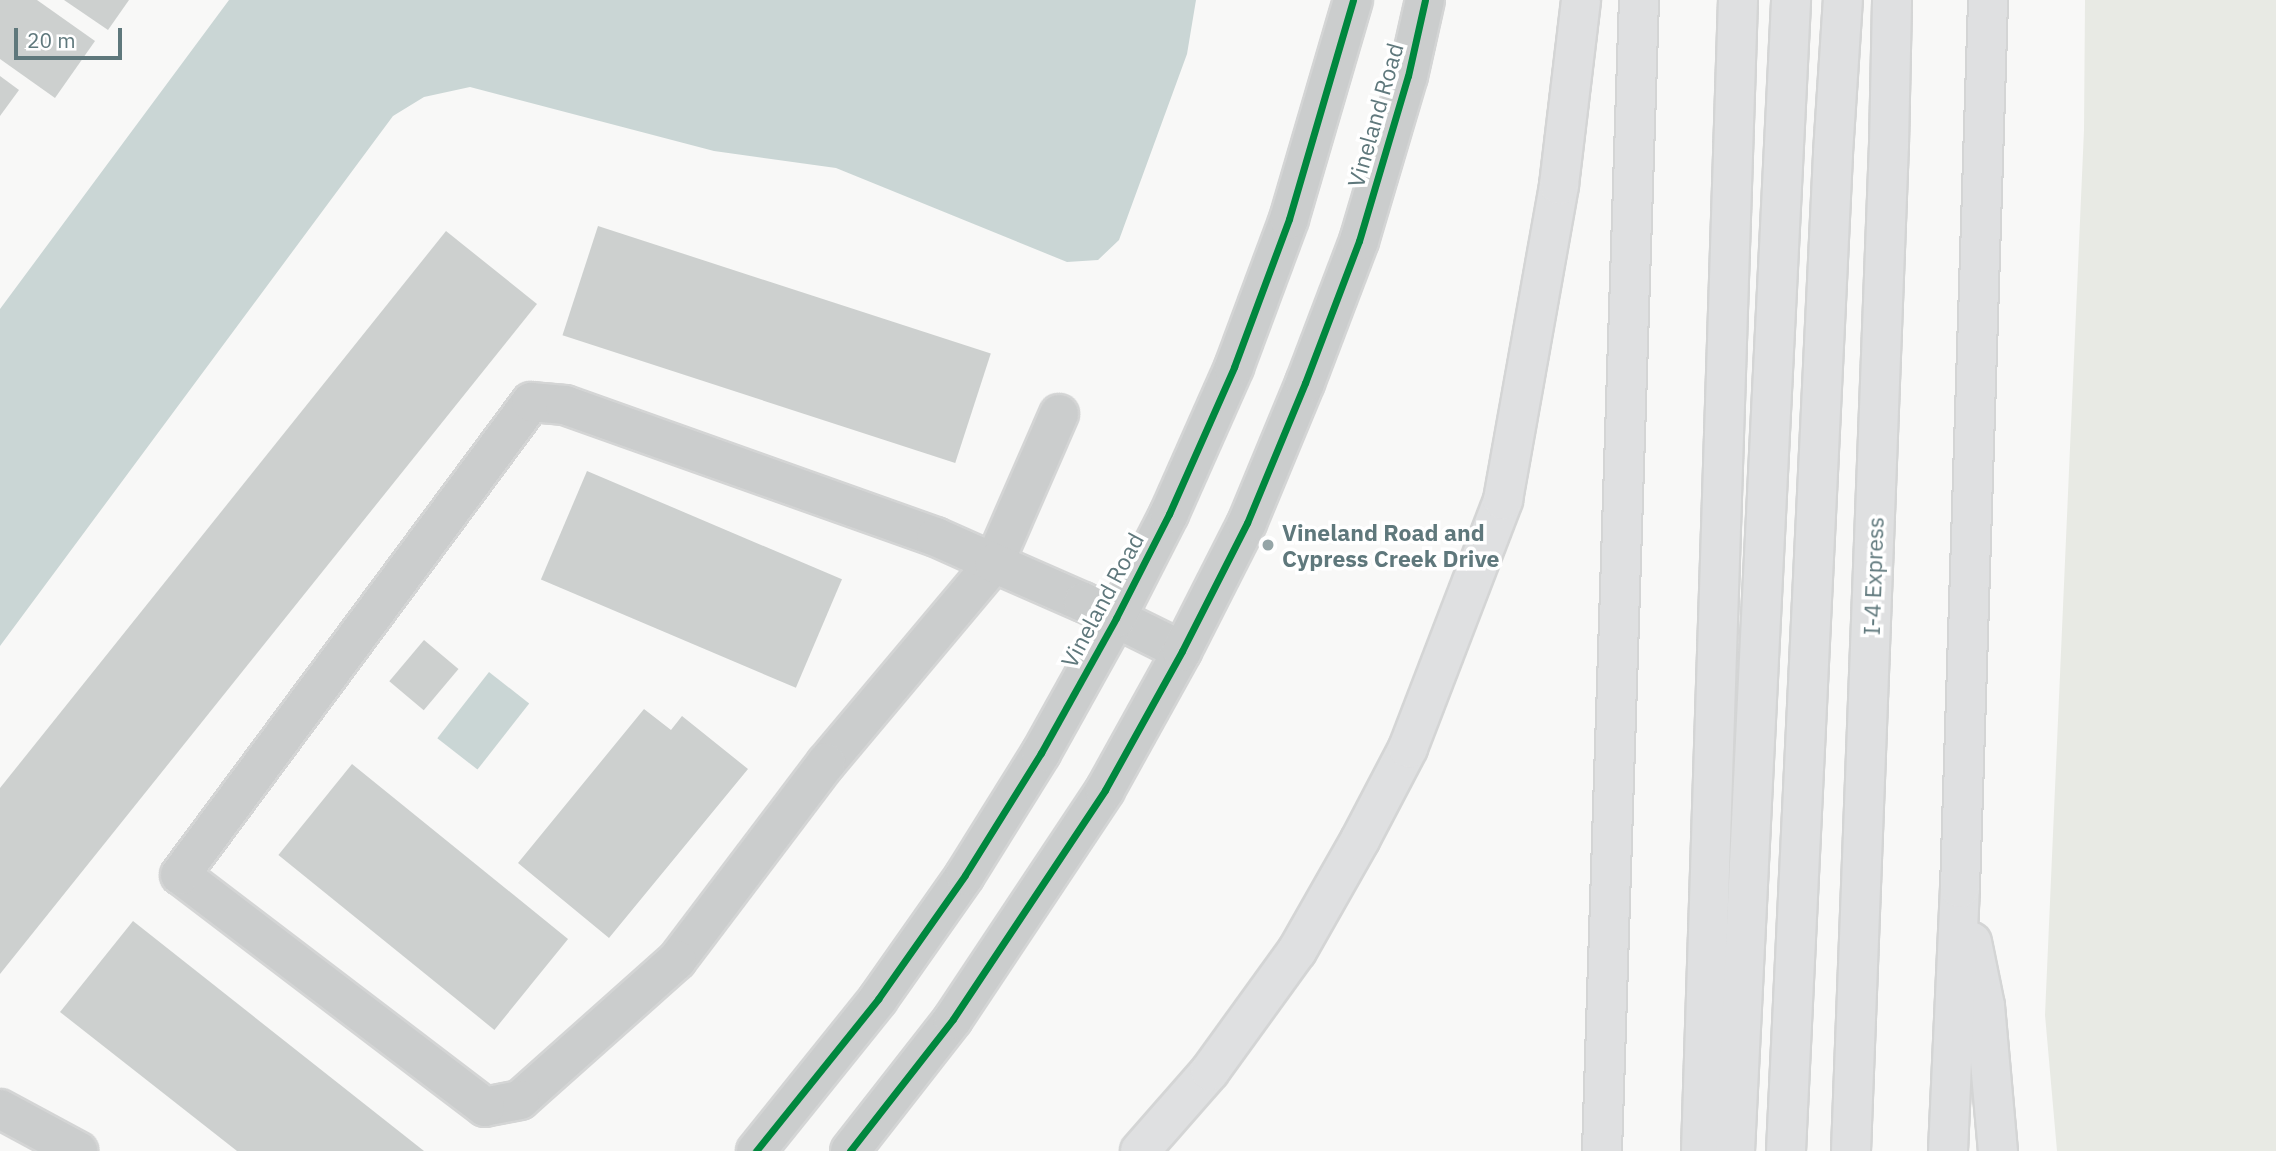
<!DOCTYPE html>
<html>
<head>
<meta charset="utf-8">
<style>
  body { margin:0 }
  #map { position:relative; width:2276px; height:1151px; overflow:hidden; background:#f8f8f7; font-family:"IBM Plex Sans",sans-serif }
  div>[style] { position:absolute }
  .green>* { inset:0; background:#e8eae4 }
  .water>* { inset:0; background:#cad6d5; transform-origin:0 0 }
  .building>* { inset:0; background:#cdd0cf; transform-origin:0 0 }
  .roads { filter:drop-shadow(2px 0 #d4d5d5) drop-shadow(-2px 0 #d4d5d5) drop-shadow(0 2px #d4d5d5) drop-shadow(0 -2px #d4d5d5) }
  .minor>* { height:38px; margin:-19px; padding:0 19px; transform-origin:19px; border-radius:19px; background:#cbcdcd }
  .highway>* { height:38px; margin:-19px; padding:0 19px; transform-origin:19px; border-radius:19px; background:#dfe0e1 }
  .cycleway>* { height:7px; margin:-3.5px; padding:0 3.5px; transform-origin:3.5px; border-radius:3.5px; background:#00873e }
  .dots>* { width:19px; height:19px; translate:-50% -50%; box-sizing:border-box; border:4px solid #fff; border-radius:50% }
  span { translate:-50% -50%; white-space:nowrap; text-align:center; line-height:1.15; -webkit-text-stroke:7px #fff; paint-order:stroke }
  .street-label { font-size:23px; color:#5f787c }
  .poi-label { font-size:23px; color:#5f787c; font-weight:700 }
  .left { translate:0 -50%; text-align:left }
  .scale { position:absolute; left:14px; top:28px; width:108px; height:32px; box-sizing:border-box; border:4px solid #5f787c; border-top:0; padding-left:9px; font-size:21px; line-height:24px; white-space:nowrap; color:#5f787c; -webkit-text-stroke:5px #fff; paint-order:stroke }
</style>
</head>
<body>
<div id="map">
  <div class="green">
    <i style="clip-path:polygon(2085px 0,2276px 0,2276px 1151px,2057px 1151px,2045px 1015px,2084px 130px)"></i>
  </div>
  <div class="water">
    <i style="clip-path:polygon(229px 0,1196px 0,1187px 54px,1119px 240px,1098px 260px,1067px 262px,836px 168px,714px 151px,470px 87px,424px 97px,393px 116px,0 646px,0 309px)"></i>
    <i style="left:489px;top:672px;width:51px;height:84px;rotate:38deg"></i>
  </div>
  <div class="building">
    <i style="clip-path:polygon(0 0,37px 0,95px 41px,55px 98px,0 59px)"></i>
    <i style="clip-path:polygon(64px 0,129px 0,108px 30px)"></i>
    <i style="clip-path:polygon(0 76px,19px 90px,0 116px)"></i>
    <i style="left:598px;top:226px;width:413px;height:115px;rotate:18deg"></i>
    <i style="clip-path:polygon(446px 231px,537px 304px,0 974px,0 788px)"></i>
    <i style="left:587px;top:471px;width:277px;height:118px;rotate:23deg"></i>
    <i style="left:424px;top:640px;width:45px;height:54px;rotate:40deg"></i>
    <i style="clip-path:polygon(644px 709px,671px 730px,682px 716px,748px 769px,609px 938px,518px 863px)"></i>
    <i style="left:352px;top:764px;width:278px;height:117px;rotate:39deg"></i>
    <i style="clip-path:polygon(133px 921px,424px 1151px,237px 1151px,60px 1012px)"></i>
  </div>
  <div class="roads">
    <div class="minor">
      <i style="left:1059px;top:414px;width:163px;rotate:113.6deg"></i>
      <i style="left:994px;top:563px;width:261px;rotate:130deg"></i>
      <i style="left:826px;top:763px;width:247px;rotate:127.1deg"></i>
      <i style="left:677px;top:960px;width:210px;rotate:138.3deg"></i>
      <i style="left:520px;top:1100px;width:36px;rotate:169deg"></i>
      <i style="left:485px;top:1107px;width:383px;rotate:-142.7deg"></i>
      <i style="left:180px;top:875px;width:589px;rotate:-53.42deg"></i>
      <i style="left:531px;top:402px;width:34px;rotate:5deg"></i>
      <i style="left:565px;top:405px;width:394px;rotate:19.6deg"></i>
      <i style="left:936px;top:537px;width:64px;rotate:24.1deg"></i>
      <i style="left:994px;top:563px;width:97px;rotate:23.7deg"></i>
      <i style="left:1083px;top:602px;width:110px;rotate:26.3deg"></i>
      <i style="left:0;top:1109px;width:89px;rotate:28.3deg"></i>
      <i style="left:756px;top:1151px;width:195px;rotate:-51.2deg"></i>
      <i style="left:878px;top:999px;width:151px;rotate:-54.9deg"></i>
      <i style="left:965px;top:875px;width:144px;rotate:-58.1deg"></i>
      <i style="left:1041px;top:753px;width:154px;rotate:-60.9deg"></i>
      <i style="left:1116px;top:618px;width:117px;rotate:-63deg"></i>
      <i style="left:1169px;top:514px;width:161px;rotate:-66.1deg"></i>
      <i style="left:1234px;top:367px;width:158px;rotate:-69.6deg"></i>
      <i style="left:1289px;top:219px;width:228px;rotate:-73.7deg"></i>
      <i style="left:850px;top:1151px;width:167px;rotate:-52deg"></i>
      <i style="left:953px;top:1019px;width:275px;rotate:-56.4deg"></i>
      <i style="left:1105px;top:790px;width:159px;rotate:-61deg"></i>
      <i style="left:1182px;top:651px;width:144px;rotate:-63.1deg"></i>
      <i style="left:1247px;top:523px;width:152px;rotate:-67.5deg"></i>
      <i style="left:1305px;top:383px;width:152px;rotate:-69.2deg"></i>
      <i style="left:1359px;top:241px;width:172px;rotate:-73.5deg"></i>
      <i style="left:1408px;top:76px;width:78px;rotate:-77.4deg"></i>
    </div>
    <div class="highway">
      <i style="left:1972px;top:942px;width:65px;rotate:78.5deg"></i>
      <i style="left:1985px;top:1006px;width:146px;rotate:84.9deg"></i>
      <i style="left:1140px;top:1151px;width:106px;rotate:-48.8deg"></i>
      <i style="left:1210px;top:1071px;width:148px;rotate:-54.1deg"></i>
      <i style="left:1297px;top:951px;width:128px;rotate:-60.4deg"></i>
      <i style="left:1360px;top:840px;width:104px;rotate:-62.4deg"></i>
      <i style="left:1408px;top:748px;width:266px;rotate:-69deg"></i>
      <i style="left:1503px;top:500px;width:320px;rotate:-79.9deg"></i>
      <i style="left:1559px;top:185px;width:186px;rotate:-83.2deg"></i>
      <i style="left:1602px;top:1151px;width:1152px;rotate:-88.16deg"></i>
      <i style="left:1701px;top:1151px;width:1152px;rotate:-88.16deg"></i>
      <i style="left:1735px;top:1151px;width:1152px;rotate:-87.21deg"></i>
      <i style="left:1786px;top:1151px;width:999px;rotate:-87.3deg"></i>
      <i style="left:1833px;top:153px;width:153px;rotate:-86.3deg"></i>
      <i style="left:1851px;top:1151px;width:1007px;rotate:-87.84deg"></i>
      <i style="left:1889px;top:145px;width:145px;rotate:-88.8deg"></i>
      <i style="left:1948px;top:1151px;width:263px;rotate:-87.4deg"></i>
      <i style="left:1960px;top:888px;width:888px;rotate:-88.19deg"></i>
    </div>
  </div>
  <div class="cycleway">
    <i style="left:756px;top:1151px;width:195px;rotate:-51.2deg"></i>
    <i style="left:878px;top:999px;width:151px;rotate:-54.9deg"></i>
    <i style="left:965px;top:875px;width:144px;rotate:-58.1deg"></i>
    <i style="left:1041px;top:753px;width:154px;rotate:-60.9deg"></i>
    <i style="left:1116px;top:618px;width:117px;rotate:-63deg"></i>
    <i style="left:1169px;top:514px;width:161px;rotate:-66.1deg"></i>
    <i style="left:1234px;top:367px;width:158px;rotate:-69.6deg"></i>
    <i style="left:1289px;top:219px;width:228px;rotate:-73.7deg"></i>
    <i style="left:850px;top:1151px;width:167px;rotate:-52deg"></i>
    <i style="left:953px;top:1019px;width:275px;rotate:-56.4deg"></i>
    <i style="left:1105px;top:790px;width:159px;rotate:-61deg"></i>
    <i style="left:1182px;top:651px;width:144px;rotate:-63.1deg"></i>
    <i style="left:1247px;top:523px;width:152px;rotate:-67.5deg"></i>
    <i style="left:1305px;top:383px;width:152px;rotate:-69.2deg"></i>
    <i style="left:1359px;top:241px;width:172px;rotate:-73.5deg"></i>
    <i style="left:1408px;top:76px;width:78px;rotate:-77.4deg"></i>
  </div>
  <div class="dots">
    <i style="left:1268px;top:545px;background:#95a5a7"></i>
  </div>
  <div class="street-label">
    <span style="left:1375px;top:115px;rotate:-74deg">Vineland Road</span>
    <span style="left:1873px;top:576px;rotate:-88deg">I-4 Express</span>
    <span style="left:1102px;top:600px;rotate:-62deg">Vineland Road</span>
  </div>
  <div class="poi-label">
    <span class="left" style="left:1282px;top:545px">Vineland Road and<br>Cypress Creek Drive</span>
  </div>
  <div class="scale">20 m</div>
</div>
</body>
</html>
